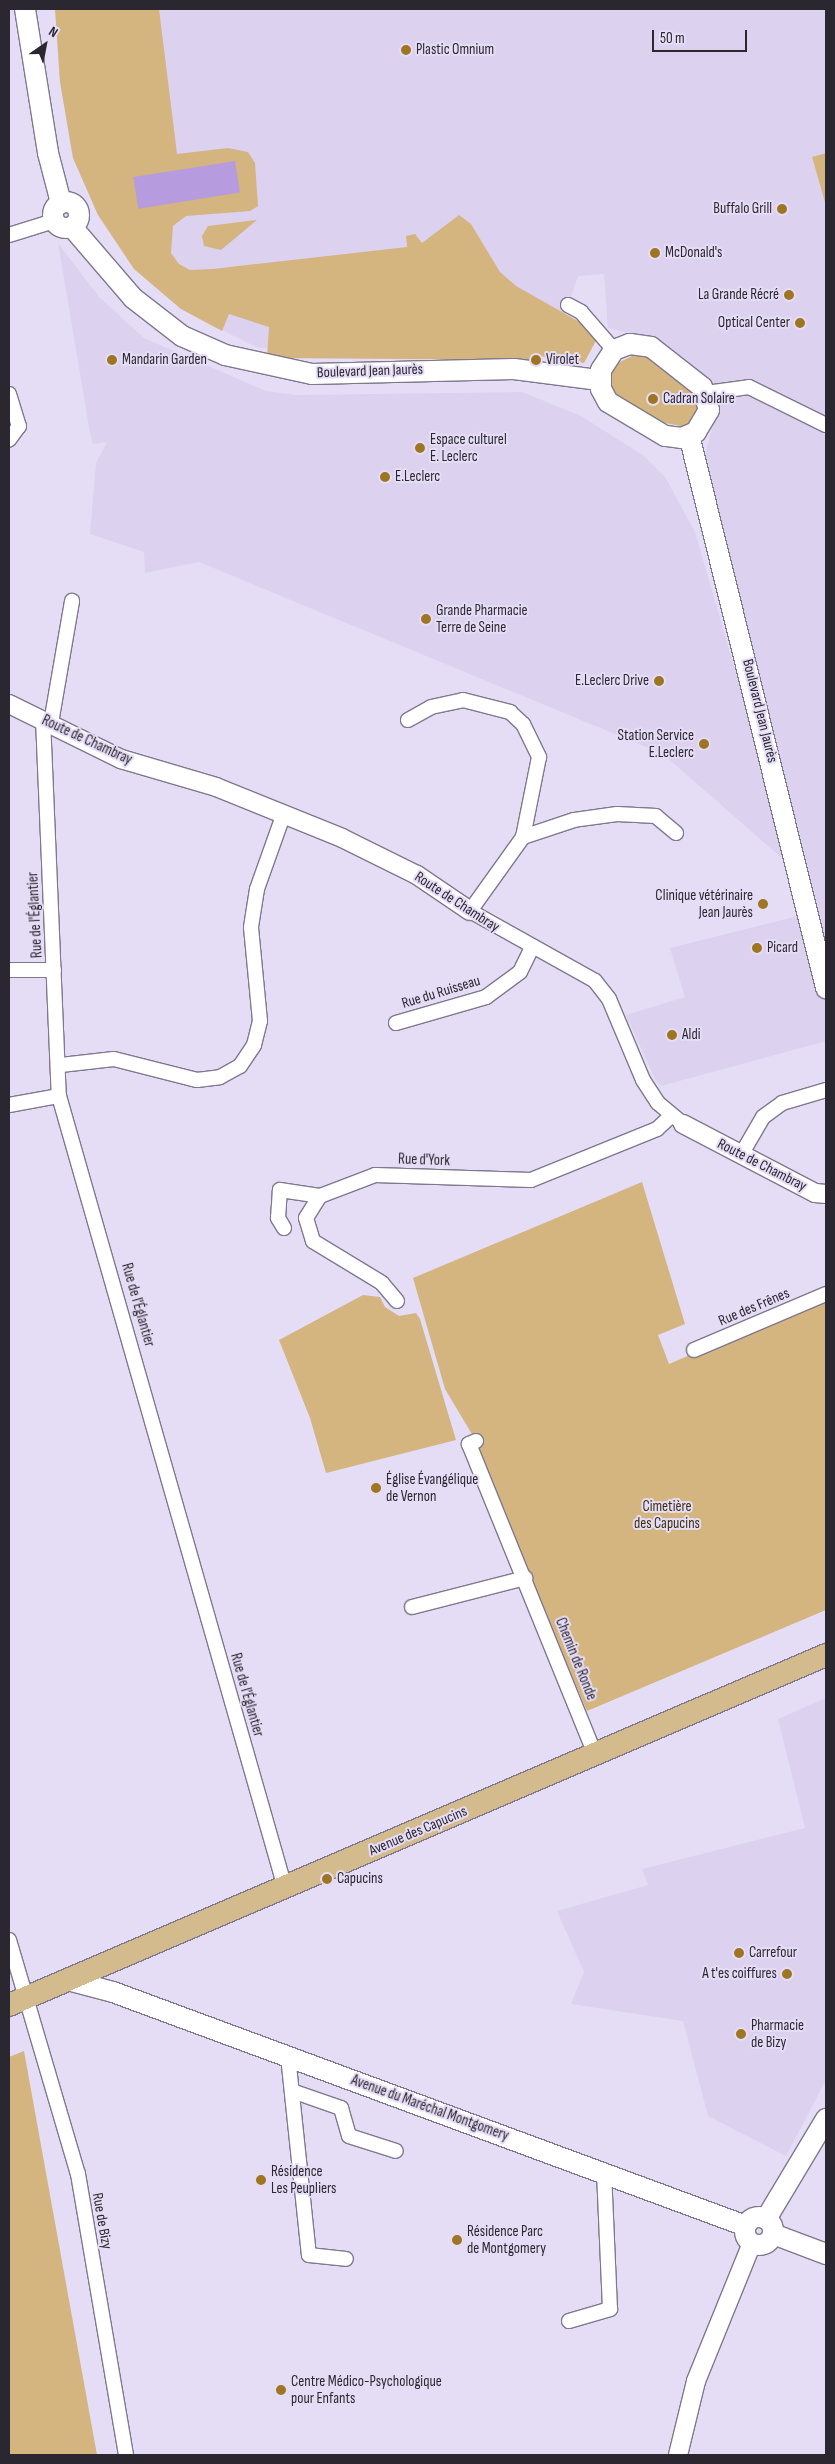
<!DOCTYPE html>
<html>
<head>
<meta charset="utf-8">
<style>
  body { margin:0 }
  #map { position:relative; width:835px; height:2464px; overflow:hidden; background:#e5ddf5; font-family:"Sofia Sans Condensed",sans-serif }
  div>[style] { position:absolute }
  .built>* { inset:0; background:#dcd1ef }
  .green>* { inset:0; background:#d4b57f }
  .water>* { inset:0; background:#b69cdf; transform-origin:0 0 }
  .roads { filter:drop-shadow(1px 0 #80788d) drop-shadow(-1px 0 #80788d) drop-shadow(0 1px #80788d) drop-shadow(0 -1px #80788d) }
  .minor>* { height:14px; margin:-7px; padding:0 7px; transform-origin:7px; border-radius:7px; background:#fff }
  .tertiary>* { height:18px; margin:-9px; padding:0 9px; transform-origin:9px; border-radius:9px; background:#fff }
  .secondary>* { height:20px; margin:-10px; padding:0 10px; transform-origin:10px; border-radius:10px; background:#fff }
  .secondary>.ring { margin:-10px; padding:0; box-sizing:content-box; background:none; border:20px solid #fff; border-radius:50% }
  .primary>* { height:22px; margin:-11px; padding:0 11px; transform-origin:11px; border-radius:11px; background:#d3bb8d }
  .dots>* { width:14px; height:14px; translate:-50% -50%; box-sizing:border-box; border:2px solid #e5ddf5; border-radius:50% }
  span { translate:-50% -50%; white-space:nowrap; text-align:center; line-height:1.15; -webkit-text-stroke:4px #e5ddf5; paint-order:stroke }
  .poi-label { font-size:15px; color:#2b2730 }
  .left { translate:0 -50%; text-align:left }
  .right { translate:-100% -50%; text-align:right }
  .street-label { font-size:15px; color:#2b2730 }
  .park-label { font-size:15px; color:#3f2f0f }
  .frame { position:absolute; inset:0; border:10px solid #2b2730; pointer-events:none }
  .north { position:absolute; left:20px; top:20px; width:50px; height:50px; -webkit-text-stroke:4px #e5ddf5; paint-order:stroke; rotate:33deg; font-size:14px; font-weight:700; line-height:20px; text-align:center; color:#2b2730 }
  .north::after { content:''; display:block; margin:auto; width:18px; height:22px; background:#2b2730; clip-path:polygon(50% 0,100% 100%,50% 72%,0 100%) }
  .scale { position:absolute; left:652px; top:30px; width:95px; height:22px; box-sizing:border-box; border:2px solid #2b2730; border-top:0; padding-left:6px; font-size:15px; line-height:18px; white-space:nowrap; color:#2b2730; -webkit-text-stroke:4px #e5ddf5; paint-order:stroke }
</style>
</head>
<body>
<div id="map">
  <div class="built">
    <i style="clip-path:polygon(55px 9px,826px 9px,826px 153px,812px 157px,826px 206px,826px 1041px,661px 1086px,655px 1079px,626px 1015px,685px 997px,670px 948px,802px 915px,784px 860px,663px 754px,199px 562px,145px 573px,144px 552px,90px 534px,96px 463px,107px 442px,93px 444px,90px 433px,58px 243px,99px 297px,144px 338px,266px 391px,297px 395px,522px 392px,581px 416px,644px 456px,665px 477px,695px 532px,772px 797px,705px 456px,720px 398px,657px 339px,608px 328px,604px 274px,578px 276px,559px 331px,309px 353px,256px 347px,181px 309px,134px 269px,98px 215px,73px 158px,60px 82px)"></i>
    <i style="clip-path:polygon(826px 1698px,826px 2080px,786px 2156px,708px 2116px,683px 2021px,571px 2004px,584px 1972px,557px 1911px,648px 1885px,642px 1869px,805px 1828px,778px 1719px)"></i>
  </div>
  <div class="green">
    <i style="clip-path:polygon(55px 9px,159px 9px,177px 154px,228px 148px,248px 152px,255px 163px,258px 206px,250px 211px,186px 216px,173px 226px,171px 253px,179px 264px,190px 270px,213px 269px,407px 247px,406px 236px,415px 234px,422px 243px,459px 215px,471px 224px,500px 272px,516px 286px,592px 329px,598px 337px,584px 363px,532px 355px,530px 360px,267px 358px,269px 327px,229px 314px,222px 331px,181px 309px,134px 269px,98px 215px,73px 158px,60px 82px)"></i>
    <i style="clip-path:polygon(826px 153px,826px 206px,812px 157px)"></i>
    <i style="clip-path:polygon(257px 220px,221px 250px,204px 246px,202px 236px,208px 226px)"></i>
    <i style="clip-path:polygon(636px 354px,646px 356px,698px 397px,700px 408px,693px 423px,685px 427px,661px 422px,614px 395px,609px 375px,614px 365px)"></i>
    <i style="clip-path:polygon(642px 1182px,685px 1324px,658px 1335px,669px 1364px,826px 1297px,826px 1610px,587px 1711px,479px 1458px,479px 1446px,445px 1389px,413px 1278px)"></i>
    <i style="clip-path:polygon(363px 1295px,380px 1297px,385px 1307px,399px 1316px,416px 1313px,420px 1319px,456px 1440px,326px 1473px,310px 1418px,279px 1340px)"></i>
    <i style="clip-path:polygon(24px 2051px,97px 2455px,9px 2455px,9px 2057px)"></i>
  </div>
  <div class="water">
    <i style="left:235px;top:161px;width:32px;height:103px;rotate:81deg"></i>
  </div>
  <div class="roads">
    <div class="minor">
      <i style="left:9px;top:235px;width:47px;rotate:-17.3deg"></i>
      <i style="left:568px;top:305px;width:15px;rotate:28deg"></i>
      <i style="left:581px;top:312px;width:50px;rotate:49deg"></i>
      <i style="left:706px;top:393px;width:43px;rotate:-7.9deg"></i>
      <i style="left:749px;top:387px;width:86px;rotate:26.3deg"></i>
      <i style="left:9px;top:394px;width:34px;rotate:73deg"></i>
      <i style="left:19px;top:426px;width:17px;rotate:126deg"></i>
      <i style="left:43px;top:719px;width:377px;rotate:87.6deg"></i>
      <i style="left:59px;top:1096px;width:824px;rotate:74.07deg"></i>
      <i style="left:408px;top:720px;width:26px;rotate:-29deg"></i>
      <i style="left:431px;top:707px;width:33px;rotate:-12deg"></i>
      <i style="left:463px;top:700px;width:49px;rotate:14.3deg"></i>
      <i style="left:510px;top:712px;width:18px;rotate:43deg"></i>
      <i style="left:523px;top:724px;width:37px;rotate:64deg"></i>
      <i style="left:539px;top:757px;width:82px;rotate:101.3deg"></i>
      <i style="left:51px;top:723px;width:124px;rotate:-80.2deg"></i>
      <i style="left:676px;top:833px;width:26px;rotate:-140deg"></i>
      <i style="left:656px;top:816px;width:39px;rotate:-177deg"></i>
      <i style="left:617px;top:814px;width:43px;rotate:172.1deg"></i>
      <i style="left:574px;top:820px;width:54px;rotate:161.6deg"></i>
      <i style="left:523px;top:837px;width:91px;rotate:125.6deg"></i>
      <i style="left:470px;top:911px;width:143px;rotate:29.2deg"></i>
      <i style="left:595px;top:981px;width:23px;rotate:52deg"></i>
      <i style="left:609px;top:999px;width:88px;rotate:67.2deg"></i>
      <i style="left:643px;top:1080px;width:27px;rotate:57deg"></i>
      <i style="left:658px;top:1103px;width:33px;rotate:40deg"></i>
      <i style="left:9px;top:970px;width:45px"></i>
      <i style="left:396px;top:1023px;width:94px;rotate:-16.1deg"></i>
      <i style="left:486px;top:997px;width:42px;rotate:-36.3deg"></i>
      <i style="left:520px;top:972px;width:28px;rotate:-64deg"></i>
      <i style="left:61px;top:1065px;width:53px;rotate:-6.5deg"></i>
      <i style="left:114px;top:1059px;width:86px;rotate:14.2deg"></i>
      <i style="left:197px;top:1080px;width:23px;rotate:-7deg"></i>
      <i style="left:220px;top:1077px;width:23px;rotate:-29deg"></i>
      <i style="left:240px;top:1066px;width:25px;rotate:-56deg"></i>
      <i style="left:254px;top:1045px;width:25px;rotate:-76deg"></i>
      <i style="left:260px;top:1021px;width:94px;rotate:-95.5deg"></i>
      <i style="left:251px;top:927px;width:38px;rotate:-81deg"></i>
      <i style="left:257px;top:889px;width:81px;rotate:-70.4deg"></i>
      <i style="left:9px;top:1105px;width:51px;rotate:-10.2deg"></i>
      <i style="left:741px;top:1155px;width:44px;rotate:-59.9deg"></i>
      <i style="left:763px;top:1117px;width:24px;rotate:-36deg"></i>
      <i style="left:782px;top:1103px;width:46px;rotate:-16.5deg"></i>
      <i style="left:284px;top:1228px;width:12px;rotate:-121deg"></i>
      <i style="left:278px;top:1218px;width:28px;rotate:-86deg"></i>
      <i style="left:280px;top:1190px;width:40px;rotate:8.5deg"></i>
      <i style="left:397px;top:1301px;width:23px;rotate:-130deg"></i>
      <i style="left:382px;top:1283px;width:81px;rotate:-148.7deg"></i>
      <i style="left:313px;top:1241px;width:24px;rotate:-107deg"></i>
      <i style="left:306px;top:1218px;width:26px;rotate:-58deg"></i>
      <i style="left:320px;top:1196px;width:59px;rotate:-20.9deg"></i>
      <i style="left:375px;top:1175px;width:156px;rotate:1.8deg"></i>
      <i style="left:531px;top:1180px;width:136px;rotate:-22deg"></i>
      <i style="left:657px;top:1129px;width:19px;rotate:-43deg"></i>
      <i style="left:694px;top:1350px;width:143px;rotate:-23deg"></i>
      <i style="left:476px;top:1441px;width:8px;rotate:157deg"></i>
      <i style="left:469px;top:1444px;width:335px;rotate:67.9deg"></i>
      <i style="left:412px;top:1607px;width:117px;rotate:-14.4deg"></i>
      <i style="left:9px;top:1940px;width:244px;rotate:73.6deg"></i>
      <i style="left:78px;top:2174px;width:285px;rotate:80.3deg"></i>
      <i style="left:288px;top:2056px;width:200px;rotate:84deg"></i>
      <i style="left:309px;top:2255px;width:37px;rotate:6deg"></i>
      <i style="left:292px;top:2091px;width:52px;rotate:19.1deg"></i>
      <i style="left:341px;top:2108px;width:29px;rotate:74deg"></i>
      <i style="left:349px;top:2136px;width:49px;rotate:17.7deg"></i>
      <i style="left:569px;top:2321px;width:43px;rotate:-16.3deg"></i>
      <i style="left:610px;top:2309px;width:136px;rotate:-92.5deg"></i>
    </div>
    <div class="tertiary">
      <i style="left:9px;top:704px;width:125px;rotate:26.2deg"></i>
      <i style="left:121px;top:759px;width:99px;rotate:16.4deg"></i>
      <i style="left:216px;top:787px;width:136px;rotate:22deg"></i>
      <i style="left:342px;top:838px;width:84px;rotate:26.3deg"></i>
      <i style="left:417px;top:875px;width:64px;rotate:34.2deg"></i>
      <i style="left:683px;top:1124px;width:149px;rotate:27.6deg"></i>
      <i style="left:815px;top:1193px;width:11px;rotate:5deg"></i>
      <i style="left:678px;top:2455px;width:76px;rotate:-76.3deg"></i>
      <i style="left:696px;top:2381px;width:149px;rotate:-67.9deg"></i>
    </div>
    <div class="secondary">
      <i style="left:25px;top:9px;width:146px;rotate:80.9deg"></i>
      <i style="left:48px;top:153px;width:52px;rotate:75.4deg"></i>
      <i class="ring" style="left:53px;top:202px;width:6px;height:6px"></i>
      <i style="left:72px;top:227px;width:94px;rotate:49.3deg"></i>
      <i style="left:133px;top:298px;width:62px;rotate:37.8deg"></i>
      <i style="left:182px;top:336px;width:47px;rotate:23.8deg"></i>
      <i style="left:225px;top:355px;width:89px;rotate:12.3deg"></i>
      <i style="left:312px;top:374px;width:202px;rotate:-1.4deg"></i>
      <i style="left:514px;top:369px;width:86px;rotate:7.4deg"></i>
      <i style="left:630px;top:344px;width:21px;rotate:8deg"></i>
      <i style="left:651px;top:347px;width:65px;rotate:38.1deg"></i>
      <i style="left:702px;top:387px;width:24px;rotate:73deg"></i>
      <i style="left:709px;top:410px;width:26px;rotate:121deg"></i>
      <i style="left:696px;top:432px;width:15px;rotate:157deg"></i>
      <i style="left:682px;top:438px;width:17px;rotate:-173deg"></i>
      <i style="left:665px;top:436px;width:66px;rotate:-149.2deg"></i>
      <i style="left:608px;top:402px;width:15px;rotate:-118deg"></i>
      <i style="left:601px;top:389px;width:19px;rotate:-90deg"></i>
      <i style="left:601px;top:370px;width:24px;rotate:-57deg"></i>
      <i style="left:614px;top:350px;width:17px;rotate:-21deg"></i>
      <i style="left:689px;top:435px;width:570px;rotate:76.09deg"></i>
      <i style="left:68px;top:1980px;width:47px;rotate:14.9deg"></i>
      <i style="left:113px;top:1992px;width:675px;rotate:20.29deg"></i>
      <i class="ring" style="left:745px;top:2217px;width:8px;height:8px"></i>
      <i style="left:766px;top:2219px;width:117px;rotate:-59deg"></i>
      <i style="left:773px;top:2234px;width:57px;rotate:20.7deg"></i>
    </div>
    <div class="primary">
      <i style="left:9px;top:2005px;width:889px;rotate:-23.19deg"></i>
    </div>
  </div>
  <div class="dots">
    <i style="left:406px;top:50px;background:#9e7623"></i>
    <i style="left:782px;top:209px;background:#9e7623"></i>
    <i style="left:655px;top:253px;background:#9e7623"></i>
    <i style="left:789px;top:295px;background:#9e7623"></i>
    <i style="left:800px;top:323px;background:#9e7623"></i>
    <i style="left:112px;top:360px;background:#9e7623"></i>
    <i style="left:536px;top:360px;background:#9e7623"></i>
    <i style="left:653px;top:399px;background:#9e7623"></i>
    <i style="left:420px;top:448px;background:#9e7623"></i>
    <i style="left:385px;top:477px;background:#9e7623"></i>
    <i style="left:426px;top:619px;background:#9e7623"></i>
    <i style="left:659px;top:681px;background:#9e7623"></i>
    <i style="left:704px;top:744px;background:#9e7623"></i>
    <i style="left:763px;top:904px;background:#9e7623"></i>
    <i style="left:757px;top:948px;background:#9e7623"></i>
    <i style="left:672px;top:1035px;background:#9e7623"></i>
    <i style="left:376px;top:1488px;background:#9e7623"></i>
    <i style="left:327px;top:1879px;background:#9e7623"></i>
    <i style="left:739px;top:1953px;background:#9e7623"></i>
    <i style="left:787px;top:1974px;background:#9e7623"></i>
    <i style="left:741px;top:2034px;background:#9e7623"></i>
    <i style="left:261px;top:2180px;background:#9e7623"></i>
    <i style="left:457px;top:2240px;background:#9e7623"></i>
    <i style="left:281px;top:2390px;background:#9e7623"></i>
  </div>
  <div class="poi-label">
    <span class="left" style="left:416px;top:50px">Plastic Omnium</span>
    <span class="right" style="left:772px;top:209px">Buffalo Grill</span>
    <span class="left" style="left:665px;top:253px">McDonald's</span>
    <span class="right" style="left:779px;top:295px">La Grande Récré</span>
    <span class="right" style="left:790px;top:323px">Optical Center</span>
    <span class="left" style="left:122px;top:360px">Mandarin Garden</span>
    <span class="left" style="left:546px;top:360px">Virolet</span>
    <span class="left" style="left:663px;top:399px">Cadran Solaire</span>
    <span class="left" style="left:430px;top:448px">Espace culturel<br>E. Leclerc</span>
    <span class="left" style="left:395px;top:477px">E.Leclerc</span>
    <span class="left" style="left:436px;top:619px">Grande Pharmacie<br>Terre de Seine</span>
    <span class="right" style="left:649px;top:681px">E.Leclerc Drive</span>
    <span class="right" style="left:694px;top:744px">Station Service<br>E.Leclerc</span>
    <span class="right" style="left:753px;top:904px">Clinique vétérinaire<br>Jean Jaurès</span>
    <span class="left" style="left:767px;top:948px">Picard</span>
    <span class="left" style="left:682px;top:1035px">Aldi</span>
    <span class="left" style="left:386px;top:1488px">Église Évangélique<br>de Vernon</span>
    <span class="left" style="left:337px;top:1879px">Capucins</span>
    <span class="left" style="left:749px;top:1953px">Carrefour</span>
    <span class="right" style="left:777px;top:1974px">A t'es coiffures</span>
    <span class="left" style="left:751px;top:2034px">Pharmacie<br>de Bizy</span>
    <span class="left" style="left:271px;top:2180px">Résidence<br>Les Peupliers</span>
    <span class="left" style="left:467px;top:2240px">Résidence Parc<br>de Montgomery</span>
    <span class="left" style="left:291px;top:2390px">Centre Médico-Psychologique<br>pour Enfants</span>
  </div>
  <div class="street-label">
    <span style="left:370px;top:371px;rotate:-2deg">Boulevard Jean Jaurès</span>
    <span style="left:760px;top:711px;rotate:76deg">Boulevard Jean Jaurès</span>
    <span style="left:87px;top:740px;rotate:25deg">Route de Chambray</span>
    <span style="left:457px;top:902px;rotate:33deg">Route de Chambray</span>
    <span style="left:35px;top:915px;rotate:-93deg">Rue de l'Églantier</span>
    <span style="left:441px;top:992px;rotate:-17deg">Rue du Ruisseau</span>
    <span style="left:424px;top:1160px;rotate:2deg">Rue d'York</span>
    <span style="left:762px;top:1165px;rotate:27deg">Route de Chambray</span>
    <span style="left:138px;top:1305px;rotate:74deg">Rue de l'Églantier</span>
    <span style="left:754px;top:1307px;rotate:-23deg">Rue des Frênes</span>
    <span style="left:576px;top:1659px;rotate:68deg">Chemin de Ronde</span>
    <span style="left:247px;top:1695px;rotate:74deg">Rue de l'Églantier</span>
    <span style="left:418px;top:1831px;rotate:-23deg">Avenue des Capucins</span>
    <span style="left:430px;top:2108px;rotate:20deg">Avenue du Maréchal Montgomery</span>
    <span style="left:102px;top:2221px;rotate:80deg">Rue de Bizy</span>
  </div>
  <div class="park-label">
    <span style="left:667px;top:1515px">Cimetière<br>des Capucins</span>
  </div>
  <div class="frame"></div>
  <div class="north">N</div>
  <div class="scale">50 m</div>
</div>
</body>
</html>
